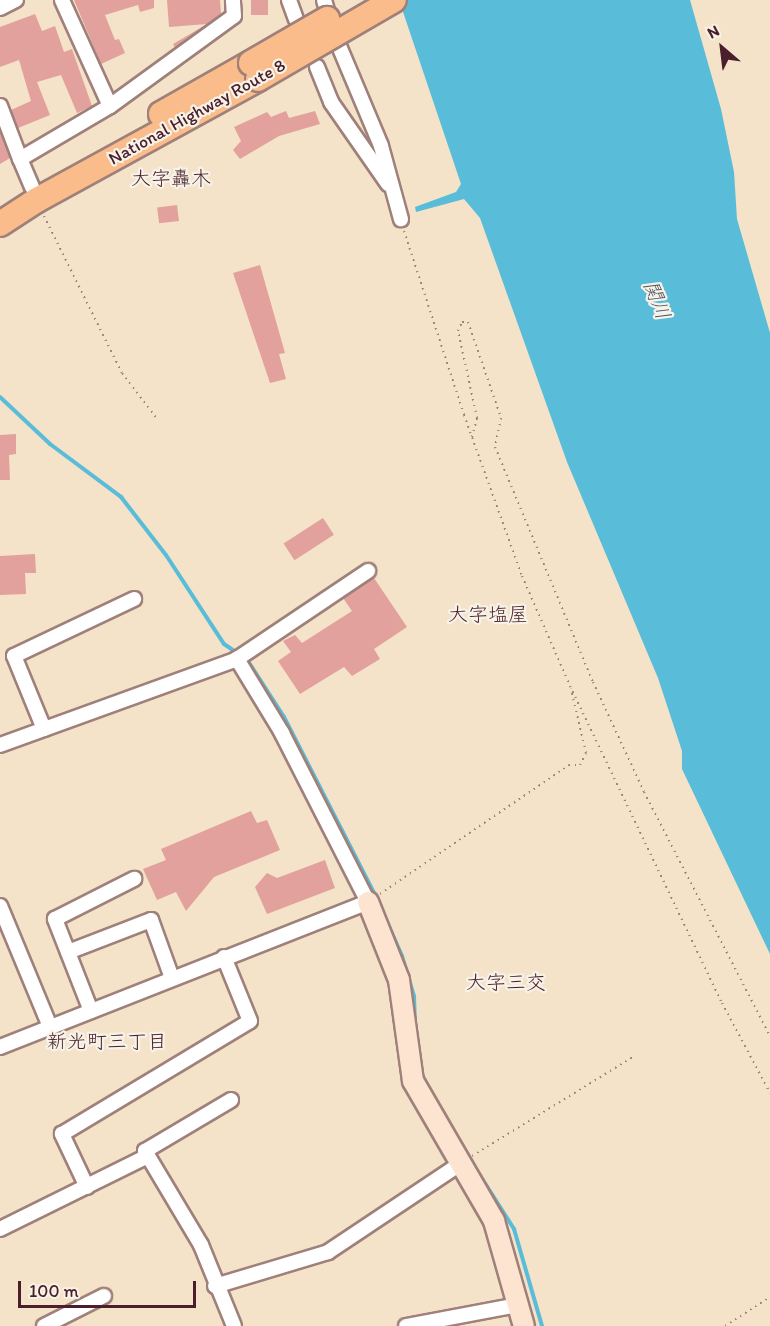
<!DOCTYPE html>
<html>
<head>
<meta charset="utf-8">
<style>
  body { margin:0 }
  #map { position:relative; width:770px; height:1326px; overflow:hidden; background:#f4e2c9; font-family:Itim,"Klee One",sans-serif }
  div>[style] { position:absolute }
  .water>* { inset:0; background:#59bcd8 }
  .stream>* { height:4px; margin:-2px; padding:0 2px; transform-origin:2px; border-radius:2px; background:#59bcd8 }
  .building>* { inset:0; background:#e2a19c; transform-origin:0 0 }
  .path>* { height:2px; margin-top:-1px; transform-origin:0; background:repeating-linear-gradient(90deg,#9f807a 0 1.5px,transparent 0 6px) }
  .roads { filter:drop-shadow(2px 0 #9f807a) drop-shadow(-2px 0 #9f807a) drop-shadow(0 2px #9f807a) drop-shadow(0 -2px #9f807a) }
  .street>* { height:14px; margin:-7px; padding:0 7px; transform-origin:7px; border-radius:7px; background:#fff }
  .secondary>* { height:20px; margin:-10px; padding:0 10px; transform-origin:10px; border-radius:10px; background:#fde4d0 }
  .highway>* { height:24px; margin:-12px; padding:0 12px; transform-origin:12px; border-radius:12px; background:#f9bc8a }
  .bridges { filter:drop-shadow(2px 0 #9f807a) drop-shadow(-2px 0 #9f807a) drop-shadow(0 2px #9f807a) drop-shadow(0 -2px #9f807a) }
  .highway-bridge>* { height:24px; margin:-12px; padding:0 12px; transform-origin:12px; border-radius:12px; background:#f9bc8a }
  span { translate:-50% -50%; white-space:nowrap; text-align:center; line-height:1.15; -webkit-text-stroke:4.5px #f7f3e8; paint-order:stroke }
  .street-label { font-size:18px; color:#4a1f2b }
  .neighbourhood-label { font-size:20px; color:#4a1f2b }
  .water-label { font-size:20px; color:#4f5668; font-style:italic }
  .north { position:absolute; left:692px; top:18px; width:60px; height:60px; -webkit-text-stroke:4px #f7f3e8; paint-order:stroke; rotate:332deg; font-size:16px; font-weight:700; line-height:24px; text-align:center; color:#4a1f2b }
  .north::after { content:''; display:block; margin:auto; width:21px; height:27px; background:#4a1f2b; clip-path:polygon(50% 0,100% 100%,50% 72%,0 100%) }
  .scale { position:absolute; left:18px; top:1281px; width:178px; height:27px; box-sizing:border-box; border:3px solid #4a1f2b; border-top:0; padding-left:8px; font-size:18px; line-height:21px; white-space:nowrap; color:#4a1f2b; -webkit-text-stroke:4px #f7f3e8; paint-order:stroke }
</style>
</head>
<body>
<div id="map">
  <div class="water">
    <i style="clip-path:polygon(399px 0,690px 0,721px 109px,734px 172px,737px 219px,770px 333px,770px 954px,682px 769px,682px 751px,658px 678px,567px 462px,480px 218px,464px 199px,416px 212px,415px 207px,456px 192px,461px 184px)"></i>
  </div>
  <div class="stream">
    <i style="left:0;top:397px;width:69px;rotate:43.2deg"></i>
    <i style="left:50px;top:444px;width:89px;rotate:36.7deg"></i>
    <i style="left:121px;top:497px;width:73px;rotate:52.2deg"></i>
    <i style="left:166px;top:555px;width:106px;rotate:56.9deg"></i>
    <i style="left:224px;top:644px;width:18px;rotate:34deg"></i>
    <i style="left:246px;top:658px;width:70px;rotate:57.2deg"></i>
    <i style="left:284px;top:717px;width:204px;rotate:62.9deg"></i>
    <i style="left:380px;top:906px;width:55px;rotate:66.3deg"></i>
    <i style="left:402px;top:956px;width:42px;rotate:73.3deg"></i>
    <i style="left:414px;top:996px;width:34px;rotate:88deg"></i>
    <i style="left:467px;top:1155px;width:88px;rotate:57.6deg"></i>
    <i style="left:514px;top:1229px;width:101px;rotate:73.9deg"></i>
  </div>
  <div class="building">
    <i style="clip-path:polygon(74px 0,154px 0,154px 8px,140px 12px,138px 5px,105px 15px,115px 40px,119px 39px,125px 53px,101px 64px)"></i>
    <i style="clip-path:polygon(167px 0,220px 0,221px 15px,175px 48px,173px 44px,207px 24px,169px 27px)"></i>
    <i style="left:251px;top:0;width:17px;height:15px"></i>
    <i style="clip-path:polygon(35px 14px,42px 31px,55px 26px,64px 52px,72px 49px,92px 106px,77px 113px,61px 75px,37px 82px,50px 115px,18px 128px,11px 110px,31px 101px,19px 60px,0 67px,0 27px)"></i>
    <i style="clip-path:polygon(286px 111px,289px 118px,315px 111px,320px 124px,279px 136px,240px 159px,233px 150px,241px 141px,234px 127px,267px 112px,271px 117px)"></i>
    <i style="clip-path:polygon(0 131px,10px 158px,0 164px)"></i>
    <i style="left:177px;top:205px;width:16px;height:20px;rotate:83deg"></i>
    <i style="clip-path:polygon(260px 265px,285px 353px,279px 354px,286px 379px,270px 383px,233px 273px)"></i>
    <i style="clip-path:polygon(16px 434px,16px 454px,9px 455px,10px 480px,0 480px,0 435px)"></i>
    <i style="left:323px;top:518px;width:20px;height:47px;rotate:57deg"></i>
    <i style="clip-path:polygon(35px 554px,36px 573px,25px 573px,26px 594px,0 595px,0 556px)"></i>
    <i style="clip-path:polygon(374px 578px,407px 627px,374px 649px,380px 659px,352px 676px,344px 667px,300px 694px,278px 661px,291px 652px,283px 641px,295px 635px,302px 643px,352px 611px,343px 598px)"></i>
    <i style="clip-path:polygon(251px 811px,257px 823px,267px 820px,280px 850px,214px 877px,186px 911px,176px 892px,157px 900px,143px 869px,166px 860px,161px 849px)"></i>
    <i style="clip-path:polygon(325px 860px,335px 888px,267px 914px,255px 887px,267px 873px,277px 878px)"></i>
  </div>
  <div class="path">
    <i style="left:44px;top:216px;width:175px;rotate:63.6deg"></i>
    <i style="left:122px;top:373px;width:59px;rotate:52.5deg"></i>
    <i style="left:404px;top:231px;width:194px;rotate:71.9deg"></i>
    <i style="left:464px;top:415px;width:171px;rotate:70.2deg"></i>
    <i style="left:522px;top:576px;width:120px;rotate:66.4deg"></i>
    <i style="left:570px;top:686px;width:352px;rotate:64.4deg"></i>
    <i style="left:722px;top:1003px;width:102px;rotate:61.9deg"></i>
    <i style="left:472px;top:437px;width:20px;rotate:-75deg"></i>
    <i style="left:477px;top:418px;width:89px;rotate:-102.3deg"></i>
    <i style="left:458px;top:331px;width:10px;rotate:-66deg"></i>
    <i style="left:462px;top:322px;width:6px"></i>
    <i style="left:468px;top:322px;width:102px;rotate:71deg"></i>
    <i style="left:501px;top:418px;width:30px;rotate:102deg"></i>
    <i style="left:495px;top:447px;width:255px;rotate:67.4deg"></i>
    <i style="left:593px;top:682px;width:121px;rotate:65.1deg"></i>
    <i style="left:644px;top:792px;width:275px;rotate:62.7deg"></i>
    <i style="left:380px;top:894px;width:229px;rotate:-34.3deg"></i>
    <i style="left:569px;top:765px;width:11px"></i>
    <i style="left:580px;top:765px;width:13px;rotate:-63deg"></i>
    <i style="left:586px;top:753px;width:66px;rotate:-103.2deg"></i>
    <i style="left:472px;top:1156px;width:189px;rotate:-31.6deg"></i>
    <i style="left:725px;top:1326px;width:54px;rotate:-32.8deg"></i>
  </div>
  <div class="roads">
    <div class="street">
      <i style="left:289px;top:0;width:20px;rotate:70deg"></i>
      <i style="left:324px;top:0;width:19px;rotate:74deg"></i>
      <i style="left:0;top:8px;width:18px;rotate:-27deg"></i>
      <i style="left:334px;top:34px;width:121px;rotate:67.2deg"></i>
      <i style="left:381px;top:146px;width:76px;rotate:74.7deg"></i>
      <i style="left:317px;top:67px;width:38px;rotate:68deg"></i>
      <i style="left:331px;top:102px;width:100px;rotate:55.2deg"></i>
      <i style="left:0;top:106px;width:57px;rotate:69.3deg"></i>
      <i style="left:110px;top:106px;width:153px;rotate:-36deg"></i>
      <i style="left:234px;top:16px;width:16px;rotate:-94deg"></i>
      <i style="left:32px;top:187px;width:30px;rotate:-113deg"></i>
      <i style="left:20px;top:159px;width:104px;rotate:-30.5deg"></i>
      <i style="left:110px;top:106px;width:116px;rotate:-114.4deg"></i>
      <i style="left:44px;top:729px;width:79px;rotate:-112.3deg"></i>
      <i style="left:14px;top:656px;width:133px;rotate:-25.4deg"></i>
      <i style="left:0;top:745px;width:252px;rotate:-19.9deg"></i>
      <i style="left:237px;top:659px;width:158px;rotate:-33.9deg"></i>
      <i style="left:0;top:906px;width:131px;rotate:67.5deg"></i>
      <i style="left:68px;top:952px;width:89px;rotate:-21.1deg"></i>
      <i style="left:151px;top:920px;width:62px;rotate:70.1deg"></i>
      <i style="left:91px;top:1011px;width:99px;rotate:-111.4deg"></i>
      <i style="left:55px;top:919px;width:89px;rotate:-26.9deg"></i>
      <i style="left:0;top:1047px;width:396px;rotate:-21.5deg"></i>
      <i style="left:368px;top:902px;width:190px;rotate:-117deg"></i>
      <i style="left:282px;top:733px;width:87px;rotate:-121.3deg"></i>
      <i style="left:148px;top:1156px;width:6px;rotate:-121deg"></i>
      <i style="left:145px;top:1151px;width:100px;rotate:-30.7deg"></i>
      <i style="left:87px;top:1187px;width:59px;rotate:-115.3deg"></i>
      <i style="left:62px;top:1134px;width:219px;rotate:-31deg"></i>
      <i style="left:250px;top:1021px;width:69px;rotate:-112.1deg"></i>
      <i style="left:0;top:1229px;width:165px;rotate:-26.3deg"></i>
      <i style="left:148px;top:1156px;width:104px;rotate:59.2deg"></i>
      <i style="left:201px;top:1245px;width:87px;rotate:67.8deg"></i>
      <i style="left:215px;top:1286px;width:118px;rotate:-16.7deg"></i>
      <i style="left:328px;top:1252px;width:159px;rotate:-33.7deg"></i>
      <i style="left:44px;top:1326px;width:67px;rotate:-26.6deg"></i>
      <i style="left:406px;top:1326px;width:114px;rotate:-10.6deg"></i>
    </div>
    <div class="secondary">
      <i style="left:368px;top:902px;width:84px;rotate:68.3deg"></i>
      <i style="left:399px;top:980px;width:102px;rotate:82.1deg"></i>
      <i style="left:413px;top:1081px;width:162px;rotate:59.9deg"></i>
      <i style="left:494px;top:1221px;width:109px;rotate:74.1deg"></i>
    </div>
    <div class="highway">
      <i style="left:161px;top:114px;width:103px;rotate:-29.5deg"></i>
      <i style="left:0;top:224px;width:44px;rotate:-33deg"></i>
      <i style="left:37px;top:200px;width:252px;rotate:-28.7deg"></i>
    </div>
  </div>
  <div class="bridges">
    <div class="highway-bridge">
      <i style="left:251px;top:63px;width:88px;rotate:-30.1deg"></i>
      <i style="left:258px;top:79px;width:157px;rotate:-30.2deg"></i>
    </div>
  </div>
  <div class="street-label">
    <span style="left:197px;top:112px;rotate:-29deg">National Highway Route 8</span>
  </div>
  <div class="neighbourhood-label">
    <span style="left:171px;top:178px">大字轟木</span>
    <span style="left:488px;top:614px">大字塩屋</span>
    <span style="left:506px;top:982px">大字三交</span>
    <span style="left:107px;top:1041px">新光町三丁目</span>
  </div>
  <div class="water-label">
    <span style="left:657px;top:300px;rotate:69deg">関川</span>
  </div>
  <div class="north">N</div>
  <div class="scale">100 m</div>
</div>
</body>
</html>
